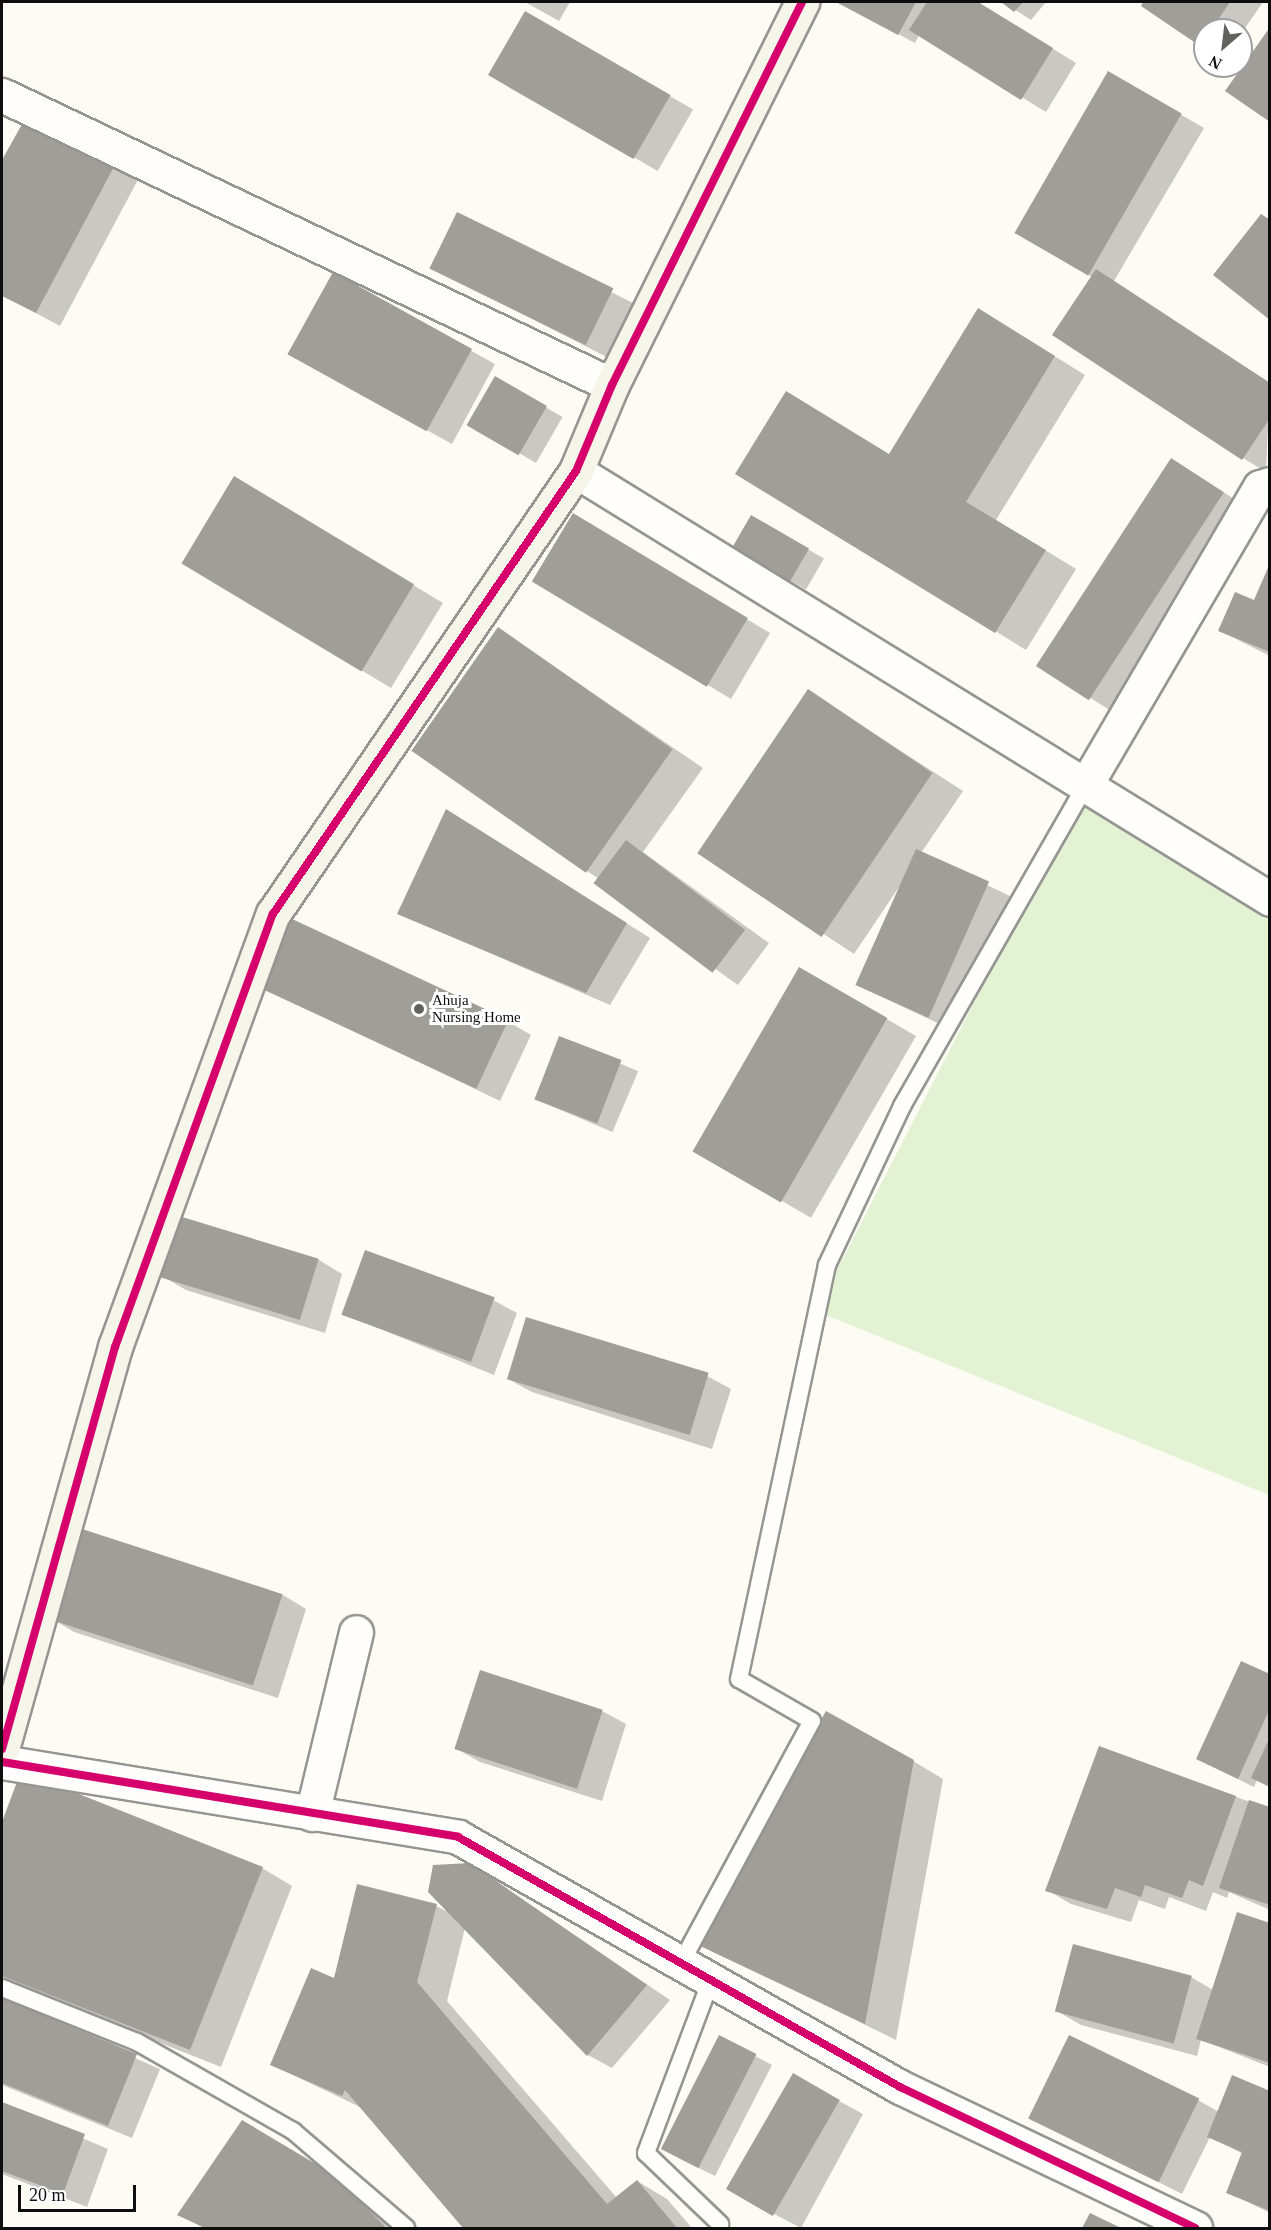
<!DOCTYPE html>
<html>
<head>
<meta charset="utf-8">
<style>
  body { margin:0 }
  #map { position:relative; width:1271px; height:2230px; overflow:hidden; background:#fcfbf4; font-family:Georgia,serif }
  div>[style] { position:absolute }
  .green>* { inset:0; background:#e2f2d3 }
  .shadow>* { inset:0; background:#0003; transform-origin:0 0 }
  .building>* { inset:0; background:#9f9e99; transform-origin:0 0 }
  .roads { filter:drop-shadow(2px 0 #959592) drop-shadow(-2px 0 #959592) drop-shadow(0 2px #959592) drop-shadow(0 -2px #959592) }
  .lane>* { height:16px; margin:-8px; padding:0 8px; transform-origin:8px; border-radius:8px; background:#fffefd }
  .street>* { height:33px; margin:-16.5px; padding:0 16.5px; transform-origin:16.5px; border-radius:16.5px; background:#fffefd }
  .secondary>* { height:33px; margin:-16.5px; padding:0 16.5px; transform-origin:16.5px; border-radius:16.5px; background:#f5f5ea }
  .cycleway>* { height:8px; margin:-4px; padding:0 4px; transform-origin:4px; border-radius:4px; background:#d6006c }
  .dots>* { width:16px; height:16px; translate:-50% -50%; box-sizing:border-box; border:3px solid #fff; border-radius:50% }
  span { translate:-50% -50%; white-space:nowrap; text-align:center; line-height:1.15; -webkit-text-stroke:6px #fff; paint-order:stroke }
  .poi-label { font-size:15px; color:#0e0e0e }
  .left { translate:0 -50%; text-align:left }
  .frame { position:absolute; inset:0; border:3px solid #0e0e0e; pointer-events:none }
  .north { position:absolute; left:1193px; top:18px; width:60px; height:60px; box-sizing:border-box; background:#fff; border:2px solid #9f9f9f; border-radius:50%; rotate:208deg; font-size:16px; font-weight:700; line-height:24px; text-align:center; color:#0e0e0e }
  .north::after { content:''; display:block; margin:auto; width:21px; height:27px; background:#61615e; clip-path:polygon(50% 0,100% 100%,50% 72%,0 100%) }
  .scale { position:absolute; left:18px; top:2185px; width:118px; height:27px; box-sizing:border-box; border:3px solid #0e0e0e; border-top:0; padding-left:8px; font-size:18px; line-height:21px; white-space:nowrap; color:#0e0e0e; -webkit-text-stroke:4px #fff; paint-order:stroke }
</style>
</head>
<body>
<div id="map">
  <div class="green">
    <i style="clip-path:polygon(1085px 786px,1269px 907px,1269px 1495px,816px 1311px)"></i>
  </div>
  <div class="shadow">
    <i style="clip-path:polygon(525px 2px,570px 2px,559px 21px)"></i>
    <i style="clip-path:polygon(838px 2px,977px 2px,1076px 63px,1046px 112px,919px 35px,915px 43px)"></i>
    <i style="clip-path:polygon(1003px 2px,1046px 2px,1031px 20px)"></i>
    <i style="clip-path:polygon(1145px 2px,1263px 2px,1241px 34px,1205px 30px,1205px 47px,1143px 5px)"></i>
    <i style="left:526px;top:13px;width:193px;height:71px;rotate:30deg"></i>
    <i style="clip-path:polygon(1109px 73px,1204px 128px,1114px 281px,1270px 383px,1266px 472px,1243px 458px,1092px 277px,1016px 232px)"></i>
    <i style="clip-path:polygon(26px 119px,140px 176px,60px 326px,2px 295px,2px 163px)"></i>
    <i style="left:458px;top:214px;width:199px;height:60px;rotate:27deg"></i>
    <i style="clip-path:polygon(333px 274px,495px 364px,452px 444px,313px 367px)"></i>
    <i style="clip-path:polygon(1009px 328px,1085px 375px,996px 520px,1076px 569px,1026px 650px,737px 473px,890px 455px)"></i>
    <i style="left:495px;top:378px;width:78px;height:53px;rotate:30deg"></i>
    <i style="left:1172px;top:460px;width:88px;height:245px;rotate:32deg"></i>
    <i style="clip-path:polygon(265px 496px,443px 603px,391px 688px,183px 563px)"></i>
    <i style="left:752px;top:517px;width:83px;height:36px;rotate:30deg"></i>
    <i style="clip-path:polygon(597px 529px,770px 633px,731px 699px,708px 685px)"></i>
    <i style="clip-path:polygon(1270px 566px,1270px 656px,1220px 631px,1255px 602px)"></i>
    <i style="clip-path:polygon(499px 629px,703px 768px,643px 852px,769px 943px,738px 985px,596px 884px,599px 879px,587px 871px)"></i>
    <i style="clip-path:polygon(808px 691px,963px 791px,921px 853px,1012px 897px,952px 1030px,857px 985px,901px 884px,854px 954px,699px 852px)"></i>
    <i style="clip-path:polygon(470px 824px,650px 938px,610px 1005px,399px 914px)"></i>
    <i style="left:800px;top:969px;width:134px;height:210px;rotate:30deg"></i>
    <i style="clip-path:polygon(260px 986px,507px 1021px,531px 1035px,500px 1101px)"></i>
    <i style="left:560px;top:1038px;width:85px;height:66px;rotate:23deg"></i>
    <i style="clip-path:polygon(319px 1260px,342px 1274px,325px 1333px,186px 1290px,162px 1276px)"></i>
    <i style="clip-path:polygon(493px 1300px,517px 1313px,494px 1375px,343px 1314px)"></i>
    <i style="clip-path:polygon(707px 1376px,731px 1389px,712px 1449px,532px 1392px,508px 1379px)"></i>
    <i style="clip-path:polygon(80px 1529px,283px 1595px,306px 1609px,278px 1698px,74px 1632px,51px 1618px)"></i>
    <i style="clip-path:polygon(1270px 1676px,1270px 1787px,1257px 1780px,1254px 1787px,1197px 1759px)"></i>
    <i style="clip-path:polygon(602px 1711px,626px 1724px,602px 1801px,480px 1762px,457px 1749px)"></i>
    <i style="clip-path:polygon(1100px 1748px,1270px 1809px,1270px 1910px,1229px 1892px,1227px 1898px,1213px 1892px,1206px 1911px,1169px 1897px,1165px 1909px,1139px 1900px,1131px 1922px,1071px 1904px,1047px 1890px)"></i>
    <i style="clip-path:polygon(913px 1761px,943px 1779px,896px 2040px,698px 1943px)"></i>
    <i style="clip-path:polygon(22px 1773px,262px 1868px,292px 1886px,221px 2067px,2px 1980px,2px 1826px)"></i>
    <i style="clip-path:polygon(470px 1864px,670px 2000px,612px 2068px,588px 2055px,465px 1928px,447px 2001px,617px 2198px,637px 2181px,667px 2199px,692px 2228px,465px 2228px,362px 2108px,272px 2065px,335px 1981px,436px 1906px,450px 1913px)"></i>
    <i style="clip-path:polygon(1270px 1925px,1270px 2067px,1201px 2040px,1197px 2056px,1081px 2025px,1057px 2011px,1191px 1977px,1213px 1990px)"></i>
    <i style="clip-path:polygon(2px 2000px,160px 2069px,132px 2138px,2px 2085px)"></i>
    <i style="clip-path:polygon(719px 2037px,772px 2065px,715px 2176px,678px 2158px)"></i>
    <i style="clip-path:polygon(793px 2076px,863px 2114px,801px 2228px,755px 2204px)"></i>
    <i style="clip-path:polygon(1270px 2092px,1270px 2213px,1228px 2192px,1243px 2154px,1210px 2137px,1182px 2194px,1030px 2117px,1198px 2100px,1219px 2112px)"></i>
    <i style="clip-path:polygon(2px 2104px,108px 2149px,87px 2207px,2px 2174px)"></i>
    <i style="clip-path:polygon(242px 2122px,366px 2195px,398px 2228px,204px 2228px,180px 2215px)"></i>
  </div>
  <div class="building">
    <i style="clip-path:polygon(836px 2px,916px 2px,898px 35px)"></i>
    <i style="clip-path:polygon(927px 2px,978px 2px,1053px 48px,1021px 100px,909px 30px)"></i>
    <i style="clip-path:polygon(1001px 2px,1023px 2px,1014px 12px)"></i>
    <i style="clip-path:polygon(1143px 2px,1230px 2px,1211px 30px,1205px 30px,1200px 46px,1141px 6px)"></i>
    <i style="left:525px;top:11px;width:168px;height:74px;rotate:30deg"></i>
    <i style="clip-path:polygon(1270px 27px,1270px 122px,1225px 91px)"></i>
    <i style="left:1108px;top:71px;width:85px;height:187px;rotate:30deg"></i>
    <i style="clip-path:polygon(26px 117px,117px 161px,36px 313px,2px 296px,2px 160px)"></i>
    <i style="left:457px;top:212px;width:174px;height:63px;rotate:26deg"></i>
    <i style="clip-path:polygon(1261px 214px,1270px 220px,1270px 320px,1213px 275px)"></i>
    <i style="clip-path:polygon(1096px 269px,1270px 383px,1270px 418px,1242px 460px,1052px 335px)"></i>
    <i style="left:333px;top:272px;width:159px;height:94px;rotate:29deg"></i>
    <i style="clip-path:polygon(978px 308px,1055px 356px,966px 502px,1046px 550px,995px 633px,735px 474px,786px 391px,889px 454px)"></i>
    <i style="left:495px;top:376px;width:60px;height:57px;rotate:30deg"></i>
    <i style="left:1171px;top:458px;width:63px;height:248px;rotate:33deg"></i>
    <i style="left:234px;top:476px;width:210px;height:102px;rotate:31deg"></i>
    <i style="left:573px;top:513px;width:204px;height:80px;rotate:31deg"></i>
    <i style="left:751px;top:515px;width:67px;height:39px;rotate:30deg"></i>
    <i style="clip-path:polygon(1270px 563px,1270px 652px,1218px 631px,1235px 592px,1254px 600px)"></i>
    <i style="left:498px;top:627px;width:213px;height:151px;rotate:35deg"></i>
    <i style="left:808px;top:689px;width:150px;height:198px;rotate:34deg"></i>
    <i style="clip-path:polygon(446px 809px,627px 923px,586px 993px,397px 914px)"></i>
    <i style="left:626px;top:840px;width:149px;height:54px;rotate:37deg"></i>
    <i style="left:916px;top:849px;width:80px;height:149px;rotate:24deg"></i>
    <i style="left:290px;top:918px;width:241px;height:76px;rotate:25deg"></i>
    <i style="left:799px;top:967px;width:102px;height:213px;rotate:30deg"></i>
    <i style="left:559px;top:1036px;width:67px;height:68px;rotate:21deg"></i>
    <i style="left:179px;top:1216px;width:146px;height:64px;rotate:17deg"></i>
    <i style="left:365px;top:1250px;width:138px;height:69px;rotate:20deg"></i>
    <i style="left:526px;top:1317px;width:191px;height:65px;rotate:17deg"></i>
    <i style="left:79px;top:1528px;width:214px;height:96px;rotate:18deg"></i>
    <i style="clip-path:polygon(1241px 1661px,1270px 1674px,1270px 1708px,1238px 1779px,1196px 1759px)"></i>
    <i style="left:480px;top:1670px;width:129px;height:83px;rotate:18deg"></i>
    <i style="clip-path:polygon(826px 1711px,914px 1760px,865px 2024px,696px 1944px)"></i>
    <i style="clip-path:polygon(1270px 1737px,1270px 1787px,1251px 1778px)"></i>
    <i style="clip-path:polygon(1099px 1746px,1236px 1796px,1203px 1886px,1189px 1880px,1182px 1898px,1145px 1885px,1141px 1897px,1115px 1888px,1107px 1909px,1045px 1891px)"></i>
    <i style="clip-path:polygon(21px 1771px,263px 1867px,190px 2050px,2px 1976px,2px 1822px)"></i>
    <i style="clip-path:polygon(1249px 1800px,1270px 1807px,1270px 1905px,1219px 1888px)"></i>
    <i style="clip-path:polygon(470px 1863px,647px 1985px,587px 2056px,428px 1892px,433px 1865px)"></i>
    <i style="clip-path:polygon(357px 1884px,437px 1904px,417px 1982px,607px 2204px,637px 2180px,677px 2228px,463px 2228px,345px 2090px,342px 2096px,270px 2065px,311px 1968px,334px 1978px)"></i>
    <i style="clip-path:polygon(1237px 1912px,1270px 1923px,1270px 2063px,1196px 2039px)"></i>
    <i style="left:1073px;top:1944px;width:123px;height:70px;rotate:15deg"></i>
    <i style="clip-path:polygon(2px 1998px,137px 2054px,108px 2126px,2px 2083px)"></i>
    <i style="left:719px;top:2035px;width:42px;height:128px;rotate:27deg"></i>
    <i style="left:1069px;top:2035px;width:145px;height:93px;rotate:26deg"></i>
    <i style="left:793px;top:2073px;width:54px;height:134px;rotate:30deg"></i>
    <i style="clip-path:polygon(1232px 2075px,1270px 2091px,1270px 2211px,1226px 2193px,1242px 2152px,1207px 2137px)"></i>
    <i style="clip-path:polygon(2px 2102px,85px 2134px,63px 2194px,2px 2171px)"></i>
    <i style="clip-path:polygon(242px 2120px,336px 2176px,386px 2228px,205px 2228px,177px 2215px)"></i>
    <i style="clip-path:polygon(1090px 2213px,1121px 2228px,1082px 2228px)"></i>
  </div>
  <div class="roads">
    <div class="lane">
      <i style="left:681px;top:1963px;width:275px;rotate:-61.6deg"></i>
      <i style="left:812px;top:1721px;width:84px;rotate:-150.1deg"></i>
      <i style="left:739px;top:1679px;width:423px;rotate:-78deg"></i>
      <i style="left:827px;top:1265px;width:176px;rotate:-64.7deg"></i>
      <i style="left:902px;top:1106px;width:369px;rotate:-60.2deg"></i>
      <i style="left:711px;top:1980px;width:185px;rotate:110.6deg"></i>
      <i style="left:646px;top:2153px;width:103px;rotate:43.8deg"></i>
      <i style="left:2px;top:1988px;width:145px;rotate:21.8deg"></i>
      <i style="left:137px;top:2042px;width:180px;rotate:29.7deg"></i>
      <i style="left:293px;top:2131px;width:149px;rotate:40.6deg"></i>
    </div>
    <div class="street">
      <i style="left:2px;top:95px;width:675px;rotate:25.43deg"></i>
      <i style="left:576px;top:471px;width:815px;rotate:31.66deg"></i>
      <i style="left:1085px;top:786px;width:346px;rotate:-59.7deg"></i>
      <i style="left:1260px;top:487px;width:10px;rotate:-17deg"></i>
      <i style="left:2px;top:1762px;width:462px;rotate:9.3deg"></i>
      <i style="left:458px;top:1837px;width:508px;rotate:29.49deg"></i>
      <i style="left:900px;top:2087px;width:327px;rotate:25.5deg"></i>
      <i style="left:312px;top:1814px;width:187px;rotate:-76.4deg"></i>
    </div>
    <div class="secondary">
      <i style="left:2px;top:1749px;width:418px;rotate:-74.3deg"></i>
      <i style="left:115px;top:1347px;width:461px;rotate:-70deg"></i>
      <i style="left:273px;top:914px;width:537px;rotate:-55.63deg"></i>
      <i style="left:576px;top:471px;width:93px;rotate:-67.3deg"></i>
      <i style="left:612px;top:385px;width:428px;rotate:-63.6deg"></i>
    </div>
  </div>
  <div class="cycleway">
    <i style="left:2px;top:1749px;width:418px;rotate:-74.3deg"></i>
    <i style="left:115px;top:1347px;width:461px;rotate:-70deg"></i>
    <i style="left:273px;top:914px;width:537px;rotate:-55.63deg"></i>
    <i style="left:576px;top:471px;width:93px;rotate:-67.3deg"></i>
    <i style="left:612px;top:385px;width:428px;rotate:-63.6deg"></i>
    <i style="left:2px;top:1762px;width:462px;rotate:9.3deg"></i>
    <i style="left:458px;top:1837px;width:508px;rotate:29.49deg"></i>
    <i style="left:900px;top:2087px;width:327px;rotate:25.5deg"></i>
  </div>
  <div class="dots">
    <i style="left:419px;top:1009px;background:#61615e"></i>
  </div>
  <div class="poi-label">
    <span class="left" style="left:432px;top:1009px">Ahuja<br>Nursing Home</span>
  </div>
  <div class="frame"></div>
  <div class="north">N</div>
  <div class="scale">20 m</div>
</div>
</body>
</html>
